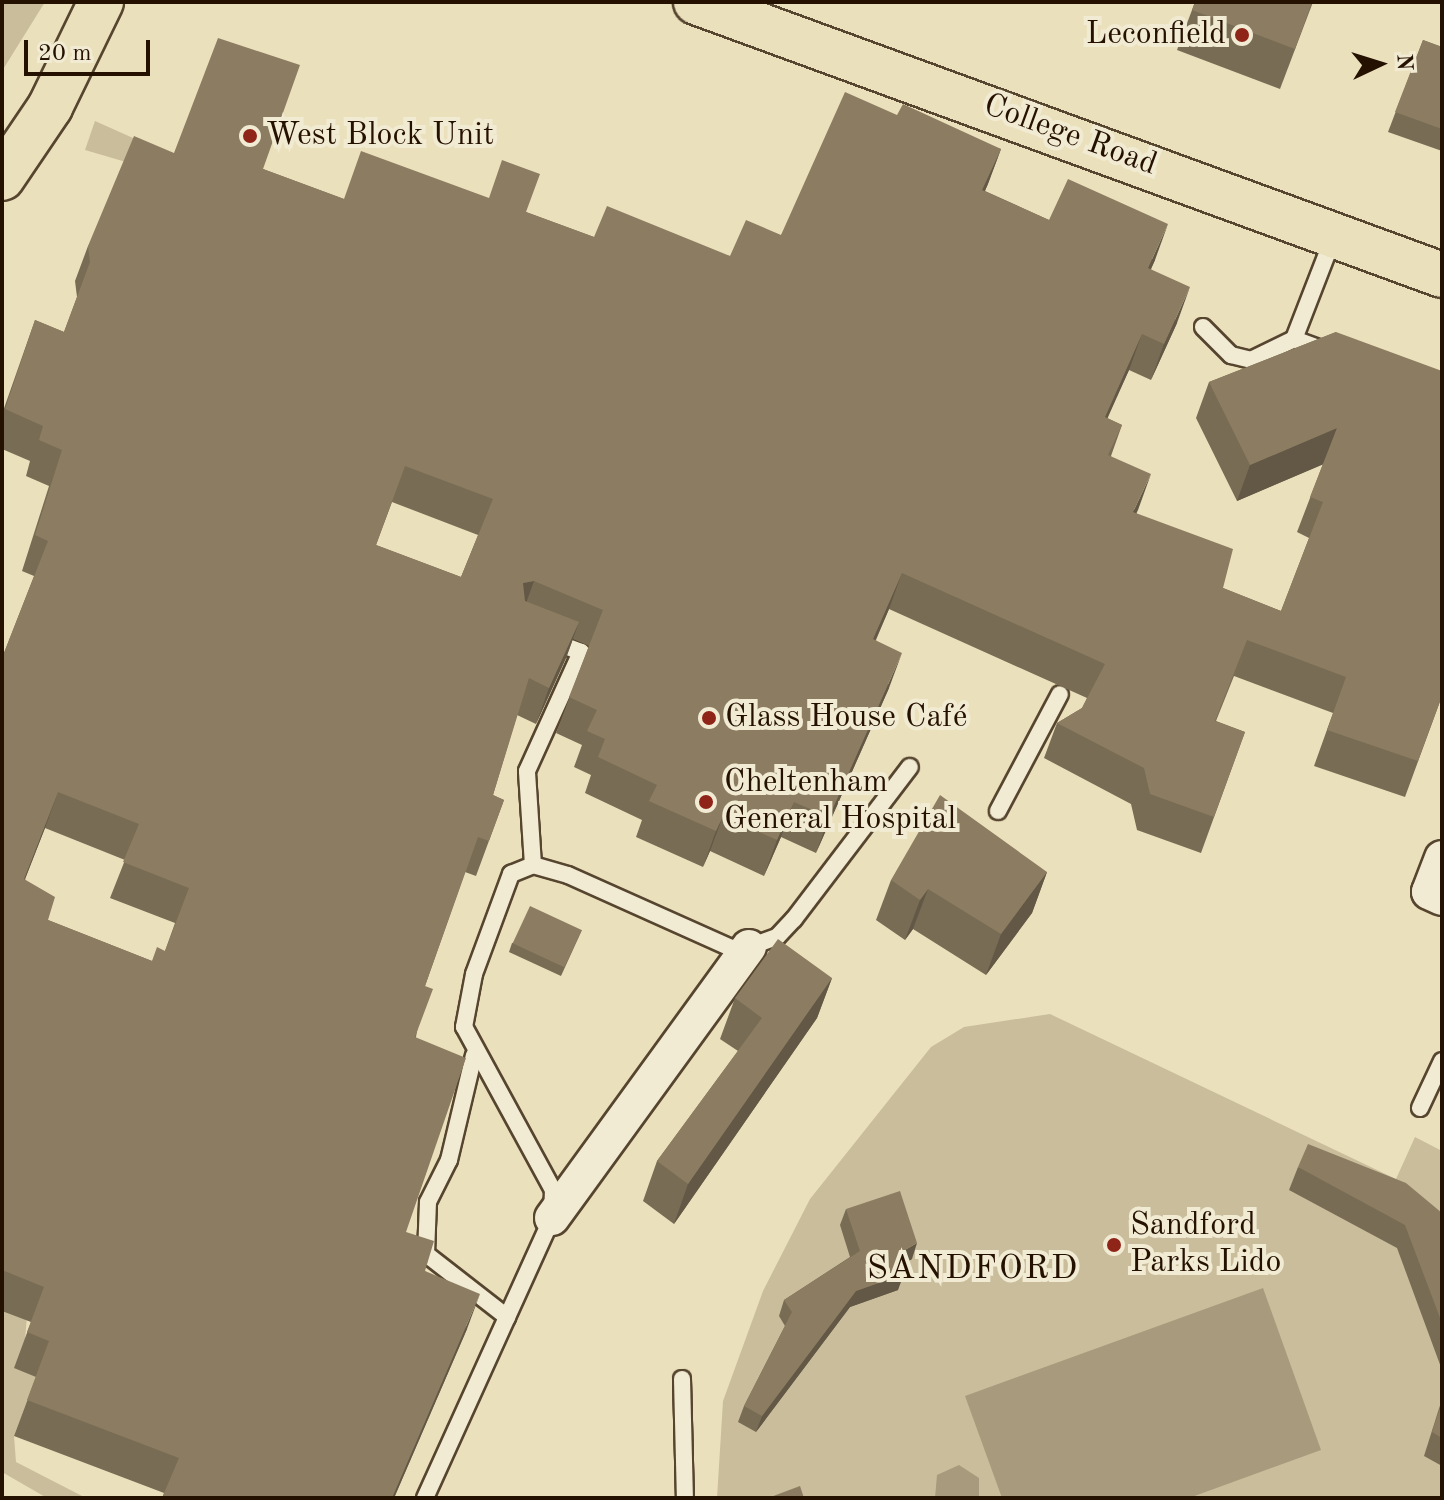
<!DOCTYPE html>
<html>
<head>
<meta charset="utf-8">
<style>
  body { margin:0 }
  #map { position:relative; width:1444px; height:1500px; overflow:hidden; background:#ebe0bc; font-family:"Old Standard TT",serif }
  div>[style] { position:absolute }
  .green>* { inset:0; background:#c9bd9c }
  .water>* { inset:0; background:#a89a7c }
  .roads { filter:drop-shadow(2px 0 #56452f) drop-shadow(-2px 0 #56452f) drop-shadow(0 2px #56452f) drop-shadow(0 -2px #56452f) }
  .service>* { height:16px; margin:-8px; padding:0 8px; transform-origin:8px; border-radius:8px; background:#f2ebd3 }
  .minor>* { height:34px; margin:-17px; padding:0 17px; transform-origin:17px; border-radius:17px; background:#f2ebd3 }
  .primary>* { height:44px; margin:-22px; padding:0 22px; transform-origin:22px; border-radius:22px; background:#ebe0bc }
  .trunk>* { height:44px; margin:-22px; padding:0 22px; transform-origin:22px; border-radius:22px; background:#ebe0bc }
  .wall>* { inset:0; background:#786c54 }
  .shaded-wall>* { inset:0; background:#625845 }
  .building>* { inset:0; background:#8c7d62; transform-origin:0 0 }
  .dots>* { width:22px; height:22px; translate:-50% -50%; box-sizing:border-box; border:4px solid #f2ebd3; border-radius:50% }
  span { translate:-50% -50%; white-space:nowrap; text-align:center; line-height:1.15; -webkit-text-stroke:8px #f2ebd3; paint-order:stroke }
  .poi-label { font-size:32px; color:#251100 }
  .right { translate:-100% -50%; text-align:right }
  .left { translate:0 -50%; text-align:left }
  .street-label { font-size:32px; color:#251100 }
  .neighbourhood-label { font-size:34px; color:#251100; letter-spacing:2px }
  .frame { position:absolute; inset:0; border:4px solid #251100; pointer-events:none }
  .north { position:absolute; left:1340px; top:24px; width:80px; height:80px; -webkit-text-stroke:6px #f2ebd3; paint-order:stroke; rotate:86deg; font-size:22px; font-weight:700; line-height:32px; text-align:center; color:#251100 }
  .north::after { content:''; display:block; margin:auto; width:28px; height:36px; background:#251100; clip-path:polygon(50% 0,100% 100%,50% 72%,0 100%) }
  .scale { position:absolute; left:24px; top:40px; width:126px; height:36px; box-sizing:border-box; border:4px solid #251100; border-top:0; padding-left:10px; font-size:24px; line-height:28px; white-space:nowrap; color:#251100; -webkit-text-stroke:6px #f2ebd3; paint-order:stroke }
</style>
</head>
<body>
<div id="map">
  <div class="green">
    <i style="clip-path:polygon(2px 2px,45px 2px,2px 71px)"></i>
    <i style="clip-path:polygon(95px 121px,151px 146px,143px 167px,85px 150px)"></i>
    <i style="clip-path:polygon(1050px 1014px,1396px 1179px,1415px 1137px,1442px 1151px,1442px 1498px,717px 1498px,723px 1401px,763px 1291px,810px 1199px,931px 1047px,964px 1027px)"></i>
    <i style="clip-path:polygon(2px 1294px,28px 1304px,25px 1340px,36px 1377px,14px 1436px,16px 1462px,86px 1498px,47px 1498px,2px 1472px)"></i>
  </div>
  <div class="water">
    <i style="clip-path:polygon(1263px 1288px,1321px 1450px,1189px 1498px,1002px 1498px,965px 1396px)"></i>
    <i style="clip-path:polygon(959px 1465px,979px 1478px,979px 1498px,935px 1498px,937px 1475px)"></i>
  </div>
  <div class="roads">
    <div class="service">
      <i style="left:1203px;top:327px;width:40px;rotate:45deg"></i>
      <i style="left:1231px;top:355px;width:21px;rotate:14deg"></i>
      <i style="left:1251px;top:360px;width:48px;rotate:-26deg"></i>
      <i style="left:1294px;top:339px;width:32px;rotate:20deg"></i>
      <i style="left:1294px;top:339px;width:110px;rotate:-68.8deg"></i>
      <i style="left:998px;top:811px;width:132px;rotate:-62.1deg"></i>
      <i style="left:533px;top:865px;width:94px;rotate:-93.7deg"></i>
      <i style="left:527px;top:771px;width:131px;rotate:-65.6deg"></i>
      <i style="left:581px;top:652px;width:33px;rotate:-159deg"></i>
      <i style="left:474px;top:1055px;width:108px;rotate:103.4deg"></i>
      <i style="left:449px;top:1160px;width:47px;rotate:116.6deg"></i>
      <i style="left:428px;top:1202px;width:52px;rotate:92.2deg"></i>
      <i style="left:426px;top:1254px;width:103px;rotate:37.9deg"></i>
      <i style="left:1420px;top:1108px;width:52px;rotate:-64.9deg"></i>
      <i style="left:682px;top:1379px;width:119px;rotate:88.6deg"></i>
      <i style="left:425px;top:1498px;width:307px;rotate:-65.6deg"></i>
      <i style="left:552px;top:1218px;width:28px;rotate:-88deg"></i>
      <i style="left:553px;top:1190px;width:186px;rotate:-118.6deg"></i>
      <i style="left:464px;top:1027px;width:54px;rotate:-79.3deg"></i>
      <i style="left:474px;top:974px;width:107px;rotate:-69.7deg"></i>
      <i style="left:511px;top:874px;width:24px;rotate:-22deg"></i>
      <i style="left:533px;top:865px;width:36px;rotate:16deg"></i>
      <i style="left:568px;top:875px;width:179px;rotate:24.1deg"></i>
      <i style="left:731px;top:948px;width:18px;rotate:-3deg"></i>
      <i style="left:749px;top:947px;width:30px;rotate:-20deg"></i>
      <i style="left:777px;top:937px;width:25px;rotate:-47deg"></i>
      <i style="left:794px;top:919px;width:191px;rotate:-52.7deg"></i>
    </div>
    <div class="minor">
      <i style="left:1442px;top:858px;width:36px;rotate:111deg"></i>
      <i style="left:1429px;top:892px;width:14px;rotate:25deg"></i>
      <i style="left:552px;top:1218px;width:335px;rotate:-54deg"></i>
    </div>
    <div class="primary">
      <i style="left:696px;top:2px;width:794px;rotate:20.1deg"></i>
    </div>
    <div class="trunk">
      <i style="left:2px;top:178px;width:86px;rotate:-55.9deg"></i>
      <i style="left:50px;top:107px;width:117px;rotate:-64.1deg"></i>
    </div>
  </div>
  <div class="wall">
    <i style="clip-path:polygon(1195px 2px,1313px 2px,1280px 89px,1177px 50px)"></i>
    <i style="clip-path:polygon(1423px 40px,1442px 47px,1442px 151px,1388px 132px)"></i>
    <i style="clip-path:polygon(evenodd,897px 115px,1001px 149px,985px 191px,1049px 220px,1155px 260px,1151px 269px,1177px 323px,1151px 380px,1129px 370px,1107px 418px,1122px 425px,1111px 456px,1136px 513px,1223px 588px,1281px 611px,1309px 538px,1297px 532px,1323px 464px,1237px 501px,1196px 418px,1209px 382px,1336px 332px,1442px 696px,1405px 797px,1314px 766px,1333px 713px,1234px 676px,1216px 721px,1245px 732px,1201px 853px,1137px 830px,1131px 804px,1044px 758px,1057px 723px,1082px 708px,1087px 698px,889px 609px,876px 640px,889px 688px,816px 853px,781px 837px,764px 876px,710px 851px,703px 867px,636px 837px,642px 820px,585px 793px,591px 775px,574px 767px,582px 745px,556px 733px,589px 646px,573px 639px,566px 658px,536px 724px,517px 715px,493px 795px,504px 800px,476px 876px,465px 872px,425px 986px,416px 1037px,406px 1232px,425px 1271px,467px 1329px,394px 1498px,162px 1498px,164px 1493px,14px 1436px,36px 1377px,14px 1368px,31px 1322px,2px 1311px,2px 658px,34px 576px,22px 571px,49px 486px,26px 476px,30px 461px,2px 449px,2px 414px,35px 320px,64px 332px,77px 297px,75px 281px,88px 246px,174px 153px,263px 169px,344px 199px,526px 212px,594px 237px,730px 256px,781px 235px,897px 115px,392px 502px,478px 535px,461px 577px,376px 545px,392px 502px,897px 115px,45px 828px,125px 860px,110px 898px,175px 923px,165px 951px,152px 961px,48px 920px,25px 879px,45px 828px)"></i>
    <i style="clip-path:polygon(1047px 872px,1032px 913px,986px 975px,913px 929px,905px 940px,876px 920px,891px 880px)"></i>
    <i style="clip-path:polygon(582px 930px,561px 976px,509px 952px,512px 943px)"></i>
    <i style="clip-path:polygon(832px 978px,817px 1018px,674px 1224px,643px 1201px,657px 1161px,738px 1051px,720px 1039px,735px 998px)"></i>
    <i style="clip-path:polygon(1298px 1167px,1442px 1213px,1442px 1370px,1397px 1248px,1289px 1190px)"></i>
    <i style="clip-path:polygon(846px 1209px,912px 1259px,901px 1265px,898px 1290px,850px 1307px,756px 1432px,738px 1422px,744px 1406px,785px 1326px,779px 1316px,784px 1300px,850px 1257px,840px 1225px)"></i>
    <i style="clip-path:polygon(1442px 1399px,1442px 1466px,1424px 1456px)"></i>
  </div>
  <div class="shaded-wall">
    <i style="clip-path:polygon(1001px 149px,988px 184px,969px 226px,982px 190px)"></i>
    <i style="clip-path:polygon(1168px 224px,1155px 260px,1135px 304px,1148px 268px)"></i>
    <i style="clip-path:polygon(1190px 287px,1177px 323px,1151px 380px,1164px 344px)"></i>
    <i style="clip-path:polygon(1142px 334px,1129px 370px,1092px 453px,1105px 417px)"></i>
    <i style="clip-path:polygon(1337px 428px,1324px 464px,1237px 501px,1250px 465px)"></i>
    <i style="clip-path:polygon(1151px 474px,1138px 510px,1120px 548px,1133px 512px)"></i>
    <i style="clip-path:polygon(902px 573px,889px 609px,860px 675px,873px 639px)"></i>
    <i style="clip-path:polygon(534px 581px,521px 617px,523px 583px)"></i>
    <i style="clip-path:polygon(579px 622px,566px 658px,536px 724px,549px 688px)"></i>
    <i style="clip-path:polygon(902px 653px,889px 688px,816px 853px,829px 817px)"></i>
    <i style="clip-path:polygon(58px 792px,45px 828px,11px 915px,24px 879px)"></i>
    <i style="clip-path:polygon(794px 802px,781px 837px,764px 876px,777px 840px)"></i>
    <i style="clip-path:polygon(723px 816px,710px 851px,703px 867px,716px 831px)"></i>
    <i style="clip-path:polygon(1047px 872px,1032px 913px,986px 975px,1001px 934px)"></i>
    <i style="clip-path:polygon(928px 889px,913px 929px,905px 940px,920px 900px)"></i>
    <i style="clip-path:polygon(832px 978px,817px 1018px,674px 1224px,688px 1184px)"></i>
    <i style="clip-path:polygon(917px 1243px,912px 1259px,892px 1270px,898px 1254px)"></i>
    <i style="clip-path:polygon(904px 1274px,898px 1290px,850px 1307px,756px 1432px,762px 1416px,856px 1291px)"></i>
    <i style="clip-path:polygon(480px 1294px,467px 1329px,394px 1498px,392px 1498px)"></i>
  </div>
  <div class="building">
    <i style="clip-path:polygon(1195px 2px,1312px 2px,1295px 49px,1192px 10px)"></i>
    <i style="clip-path:polygon(evenodd,218px 38px,300px 65px,263px 169px,344px 199px,361px 151px,489px 198px,502px 160px,540px 174px,526px 212px,594px 237px,607px 206px,730px 256px,746px 220px,781px 235px,845px 92px,897px 115px,903px 104px,1001px 149px,982px 190px,1049px 220px,1068px 179px,1168px 224px,1148px 268px,1190px 287px,1164px 344px,1142px 334px,1105px 417px,1122px 425px,1108px 455px,1151px 474px,1133px 512px,1233px 549px,1223px 588px,1281px 611px,1323px 502px,1310px 497px,1337px 428px,1250px 465px,1209px 382px,1336px 332px,1442px 371px,1442px 696px,1418px 761px,1327px 730px,1346px 677px,1247px 640px,1215px 721px,1245px 732px,1214px 817px,1150px 794px,1144px 768px,1057px 723px,1082px 708px,1105px 664px,902px 573px,873px 639px,902px 653px,829px 817px,794px 802px,777px 840px,723px 816px,716px 831px,649px 801px,657px 785px,598px 757px,605px 739px,587px 731px,597px 710px,569px 697px,603px 610px,534px 581px,523px 583px,525px 601px,579px 622px,549px 688px,529px 678px,493px 795px,504px 800px,489px 841px,478px 837px,425px 986px,433px 989px,415px 1037px,466px 1058px,406px 1232px,434px 1241px,425px 1271px,480px 1294px,392px 1498px,162px 1498px,179px 1458px,27px 1400px,49px 1341px,27px 1332px,44px 1287px,2px 1270px,2px 658px,48px 541px,35px 535px,62px 450px,39px 440px,43px 426px,5px 409px,35px 320px,64px 332px,90px 262px,88px 246px,134px 136px,174px 153px,218px 38px,405px 466px,493px 499px,461px 577px,376px 545px,405px 466px,218px 38px,58px 792px,139px 824px,123px 862px,189px 888px,165px 951px,157px 947px,152px 961px,48px 920px,55px 897px,24px 879px,58px 792px)"></i>
    <i style="clip-path:polygon(1423px 40px,1442px 47px,1442px 129px,1395px 112px)"></i>
    <i style="clip-path:polygon(940px 795px,1047px 872px,1001px 934px,928px 889px,920px 900px,891px 880px)"></i>
    <i style="left:530px;top:906px;width:57px;height:41px;rotate:25deg"></i>
    <i style="clip-path:polygon(778px 939px,832px 978px,688px 1184px,657px 1161px,762px 1018px,735px 998px)"></i>
    <i style="clip-path:polygon(1308px 1144px,1406px 1183px,1442px 1213px,1442px 1323px,1405px 1225px,1298px 1167px)"></i>
    <i style="clip-path:polygon(900px 1191px,917px 1243px,898px 1254px,904px 1274px,856px 1291px,762px 1416px,744px 1406px,792px 1312px,784px 1300px,860px 1251px,846px 1209px)"></i>
    <i style="clip-path:polygon(1442px 1402px,1442px 1438px,1432px 1432px)"></i>
    <i style="clip-path:polygon(800px 1486px,804px 1498px,768px 1498px)"></i>
  </div>
  <div class="dots">
    <i style="left:1242px;top:35px;background:#8f2418"></i>
    <i style="left:250px;top:136px;background:#8f2418"></i>
    <i style="left:709px;top:718px;background:#8f2418"></i>
    <i style="left:706px;top:802px;background:#8f2418"></i>
    <i style="left:1114px;top:1245px;background:#8f2418"></i>
  </div>
  <div class="poi-label">
    <span class="right" style="left:1226px;top:35px">Leconfield</span>
    <span class="left" style="left:266px;top:136px">West Block Unit</span>
    <span class="left" style="left:725px;top:718px">Glass House Café</span>
    <span class="left" style="left:724px;top:802px">Cheltenham<br>General Hospital</span>
    <span class="left" style="left:1130px;top:1245px">Sandford<br>Parks Lido</span>
  </div>
  <div class="street-label">
    <span style="left:1070px;top:136px;rotate:20deg">College Road</span>
  </div>
  <div class="neighbourhood-label">
    <span style="left:973px;top:1270px">SANDFORD</span>
  </div>
  <div class="frame"></div>
  <div class="north">N</div>
  <div class="scale">20 m</div>
</div>
</body>
</html>
